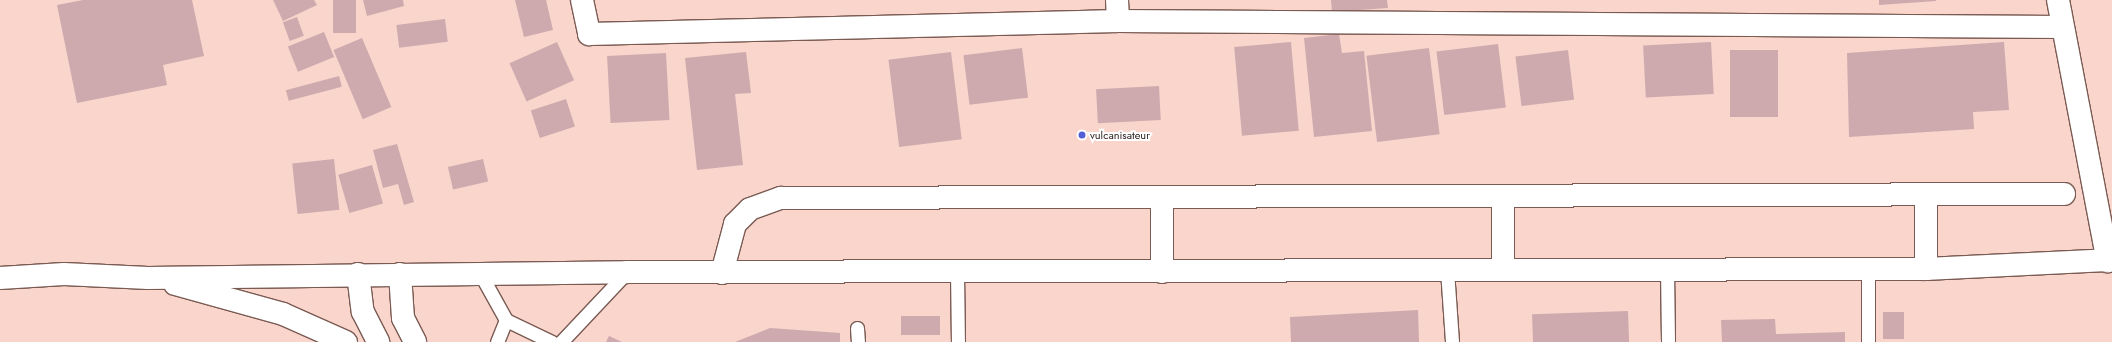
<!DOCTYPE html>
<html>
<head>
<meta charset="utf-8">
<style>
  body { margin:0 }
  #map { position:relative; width:2112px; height:342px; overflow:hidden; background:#f9d5cc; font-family:Jost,sans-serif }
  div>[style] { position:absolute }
  .building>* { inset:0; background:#ceaaae; transform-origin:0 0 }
  .roads { filter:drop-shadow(1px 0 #7a5b53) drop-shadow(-1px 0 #7a5b53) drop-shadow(0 1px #7a5b53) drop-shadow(0 -1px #7a5b53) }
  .service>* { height:13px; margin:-6.5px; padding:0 6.5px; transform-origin:6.5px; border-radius:6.5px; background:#fff }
  .minor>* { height:22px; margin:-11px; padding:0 11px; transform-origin:11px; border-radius:11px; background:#fff }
  .primary>* { height:22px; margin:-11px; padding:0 11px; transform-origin:11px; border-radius:11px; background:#fff }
  .trunk>* { height:22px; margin:-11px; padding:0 11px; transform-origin:11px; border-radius:11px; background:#fff }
  .dots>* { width:11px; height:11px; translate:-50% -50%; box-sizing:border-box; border:2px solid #fff; border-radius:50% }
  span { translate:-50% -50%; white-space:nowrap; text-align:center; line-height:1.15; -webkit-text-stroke:4px #fff; paint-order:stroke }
  .poi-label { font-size:11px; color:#2d201d }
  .left { translate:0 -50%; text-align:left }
</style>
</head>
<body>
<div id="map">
  <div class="building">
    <i style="clip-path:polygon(83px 0,192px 0,204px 56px,163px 65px,167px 85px,77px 103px,57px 5px)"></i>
    <i style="clip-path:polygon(273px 0,314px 0,317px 5px,283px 21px)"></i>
    <i style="left:333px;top:0;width:23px;height:33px"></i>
    <i style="clip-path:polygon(363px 0,403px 0,404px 6px,367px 16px)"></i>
    <i style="clip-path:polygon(515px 0,546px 0,553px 30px,524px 37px)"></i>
    <i style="clip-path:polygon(1331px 0,1387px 0,1388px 8px,1332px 12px)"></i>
    <i style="clip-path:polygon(1879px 0,1936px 0,1936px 1px,1879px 5px)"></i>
    <i style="left:297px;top:17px;width:20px;height:15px;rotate:70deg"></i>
    <i style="left:445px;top:19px;width:23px;height:49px;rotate:83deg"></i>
    <i style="left:324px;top:32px;width:27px;height:39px;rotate:68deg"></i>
    <i style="clip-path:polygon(1339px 34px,1342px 53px,1364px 51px,1372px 131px,1314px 137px,1304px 38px)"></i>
    <i style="left:362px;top:38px;width:75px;height:31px;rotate:67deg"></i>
    <i style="left:557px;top:42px;width:42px;height:52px;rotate:66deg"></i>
    <i style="left:1291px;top:42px;width:89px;height:57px;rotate:85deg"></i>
    <i style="left:1711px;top:42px;width:52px;height:68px;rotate:87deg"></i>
    <i style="clip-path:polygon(2004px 42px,2009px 110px,1973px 112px,1974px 129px,1849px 137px,1847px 53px)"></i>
    <i style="left:1498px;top:44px;width:64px;height:62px;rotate:83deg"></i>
    <i style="left:1022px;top:48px;width:50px;height:59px;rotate:83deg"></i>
    <i style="left:1429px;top:48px;width:87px;height:63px;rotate:83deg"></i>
    <i style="left:1568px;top:50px;width:50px;height:53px;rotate:83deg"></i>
    <i style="left:1730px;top:50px;width:48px;height:67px"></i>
    <i style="clip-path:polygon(746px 52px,751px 93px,735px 94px,743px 165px,697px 170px,685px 58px)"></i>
    <i style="left:951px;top:52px;width:88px;height:63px;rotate:83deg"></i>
    <i style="left:666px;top:53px;width:67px;height:59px;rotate:87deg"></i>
    <i style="left:339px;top:76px;width:11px;height:55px;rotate:75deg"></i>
    <i style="left:1159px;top:86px;width:34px;height:63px;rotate:87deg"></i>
    <i style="left:566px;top:99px;width:29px;height:37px;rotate:72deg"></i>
    <i style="clip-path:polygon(397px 144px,414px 202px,404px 205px,398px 184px,383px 188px,373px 150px)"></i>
    <i style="left:334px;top:159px;width:51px;height:42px;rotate:84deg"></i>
    <i style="left:483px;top:159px;width:23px;height:36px;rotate:77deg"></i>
    <i style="left:372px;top:165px;width:40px;height:35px;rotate:74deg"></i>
    <i style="clip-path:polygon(1418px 310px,1419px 342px,1291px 342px,1290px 317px)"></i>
    <i style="left:1628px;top:311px;width:31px;height:96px;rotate:88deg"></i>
    <i style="left:1883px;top:312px;width:21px;height:27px"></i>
    <i style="left:940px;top:316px;width:19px;height:39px;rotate:90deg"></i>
    <i style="clip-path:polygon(1775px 319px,1776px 334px,1845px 332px,1845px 342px,1722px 342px,1721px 320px)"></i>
    <i style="clip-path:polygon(770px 328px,840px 333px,840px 342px,735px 342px)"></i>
    <i style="clip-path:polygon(609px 336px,622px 342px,606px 342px)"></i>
  </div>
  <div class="roads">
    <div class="service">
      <i style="left:1667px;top:269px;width:73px;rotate:89.2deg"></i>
      <i style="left:1868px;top:269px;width:73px;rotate:90deg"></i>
      <i style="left:1447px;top:270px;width:72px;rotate:86deg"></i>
      <i style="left:957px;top:272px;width:70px;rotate:89.2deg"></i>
      <i style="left:481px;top:275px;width:51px;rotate:60.9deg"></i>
      <i style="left:506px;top:320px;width:51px;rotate:25.6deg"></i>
      <i style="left:857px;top:328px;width:14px;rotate:86deg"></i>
      <i style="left:497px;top:342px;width:24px;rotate:-68deg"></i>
      <i style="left:561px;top:342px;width:96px;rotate:-46.7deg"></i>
    </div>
    <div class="minor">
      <i style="left:582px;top:0;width:35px;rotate:78deg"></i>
      <i style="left:589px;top:34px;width:529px;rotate:-1.41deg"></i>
      <i style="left:1118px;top:21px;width:944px;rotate:0.36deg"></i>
      <i style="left:1117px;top:0;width:21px;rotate:87deg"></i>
      <i style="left:2058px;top:0;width:266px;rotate:79.2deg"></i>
      <i style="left:1926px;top:195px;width:74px;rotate:90deg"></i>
      <i style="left:1503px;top:270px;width:73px;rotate:-90deg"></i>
      <i style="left:1162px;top:272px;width:73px;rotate:-90deg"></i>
      <i style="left:722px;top:273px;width:51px;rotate:-75.1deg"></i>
      <i style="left:735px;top:224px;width:21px;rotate:-45deg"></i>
      <i style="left:750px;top:209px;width:33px;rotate:-20deg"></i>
      <i style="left:781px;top:198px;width:1283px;rotate:-0.18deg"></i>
    </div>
    <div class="primary">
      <i style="left:358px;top:274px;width:38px;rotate:83deg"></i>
      <i style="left:363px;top:312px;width:34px;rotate:63deg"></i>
      <i style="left:400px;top:274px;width:44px;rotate:86.1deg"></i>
      <i style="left:403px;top:318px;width:27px;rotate:63deg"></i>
    </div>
    <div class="trunk">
      <i style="left:0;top:278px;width:64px;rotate:-3.6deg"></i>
      <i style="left:64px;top:274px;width:84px;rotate:2.7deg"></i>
      <i style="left:148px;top:278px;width:479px;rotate:-0.7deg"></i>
      <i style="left:627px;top:272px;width:1299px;rotate:-0.13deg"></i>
      <i style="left:1926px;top:269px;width:186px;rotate:-2.8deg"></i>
      <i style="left:175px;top:284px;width:112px;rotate:15.5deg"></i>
      <i style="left:283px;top:314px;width:69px;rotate:24deg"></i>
    </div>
  </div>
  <div class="dots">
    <i style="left:1082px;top:135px;background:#555ed5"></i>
  </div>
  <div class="poi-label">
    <span class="left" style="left:1090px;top:135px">vulcanisateur</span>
  </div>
</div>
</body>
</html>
